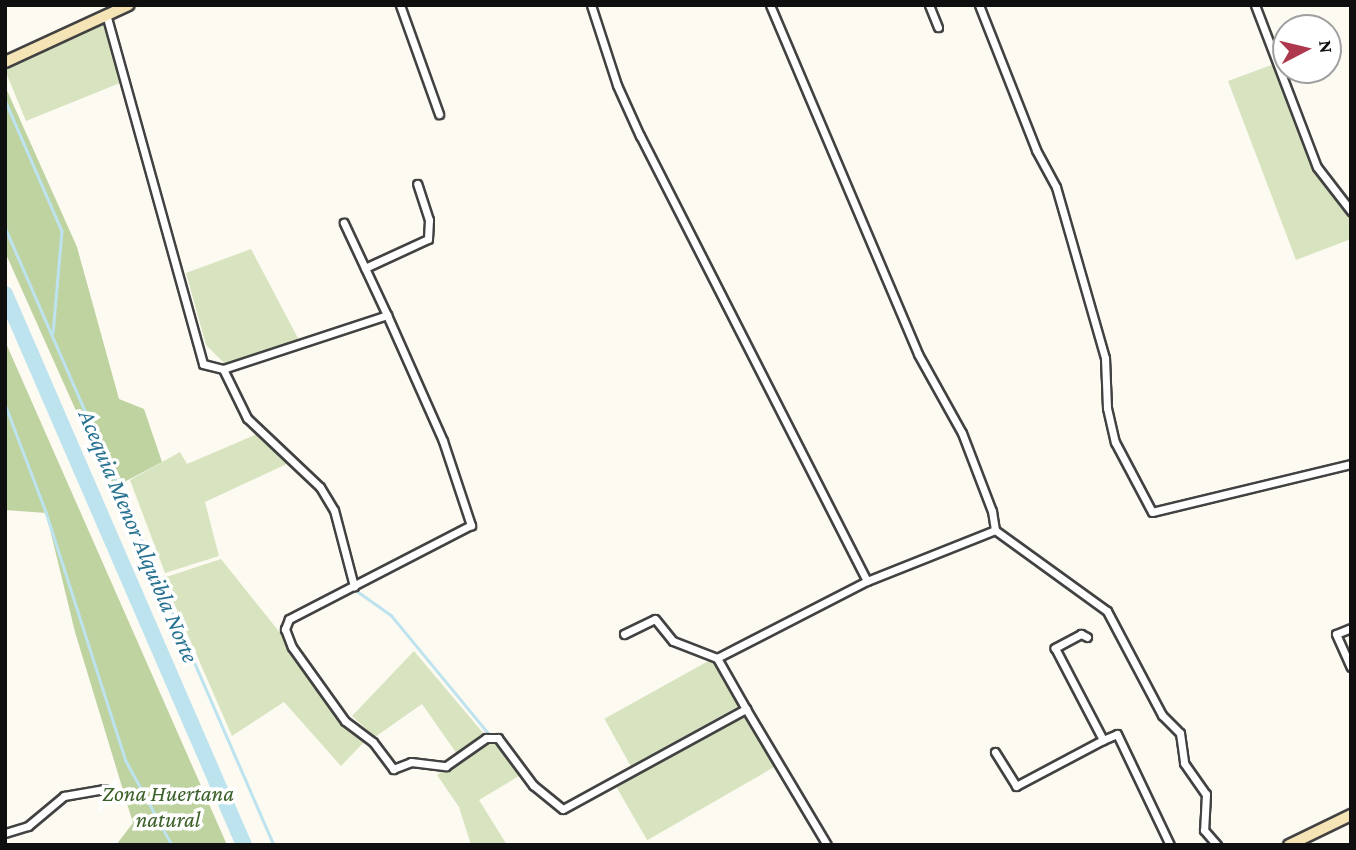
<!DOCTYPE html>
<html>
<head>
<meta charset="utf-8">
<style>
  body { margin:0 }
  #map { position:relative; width:1356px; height:850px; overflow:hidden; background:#fdfaf2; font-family:"Crimson Pro",serif }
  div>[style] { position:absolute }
  .green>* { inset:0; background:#d8e4bf; transform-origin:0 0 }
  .forest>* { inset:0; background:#bfd3a1 }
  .stream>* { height:2.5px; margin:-1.25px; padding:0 1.25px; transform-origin:1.25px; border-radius:1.25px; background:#bde3ef }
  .river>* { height:16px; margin:-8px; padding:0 8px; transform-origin:8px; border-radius:8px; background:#bde3ef }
  .roads { filter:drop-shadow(2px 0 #424242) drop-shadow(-2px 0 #424242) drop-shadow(0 2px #424242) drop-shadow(0 -2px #424242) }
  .street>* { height:7px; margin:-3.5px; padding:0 3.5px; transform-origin:3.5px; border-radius:3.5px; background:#fff }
  .secondary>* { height:10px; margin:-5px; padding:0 5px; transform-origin:5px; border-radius:5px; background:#f5e5b6 }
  span { translate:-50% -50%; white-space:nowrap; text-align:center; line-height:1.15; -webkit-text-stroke:7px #fff; paint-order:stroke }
  .park-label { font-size:23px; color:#3a5f27; font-style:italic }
  .water-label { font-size:24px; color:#277291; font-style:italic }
  .frame { position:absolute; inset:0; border:7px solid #0f0f0f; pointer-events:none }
  .north { position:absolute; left:1272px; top:14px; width:70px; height:70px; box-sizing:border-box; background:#fff; border:2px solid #9f9f9f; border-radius:50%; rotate:83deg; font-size:19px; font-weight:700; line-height:28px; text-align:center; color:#0f0f0f }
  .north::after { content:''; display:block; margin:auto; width:24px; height:32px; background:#ae384e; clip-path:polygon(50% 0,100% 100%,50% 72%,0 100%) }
</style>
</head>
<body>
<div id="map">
  <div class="green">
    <i style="clip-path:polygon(104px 22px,120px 83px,26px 121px,5px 70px)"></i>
    <i style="clip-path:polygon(1277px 63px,1317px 167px,1351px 211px,1351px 239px,1296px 260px,1228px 81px)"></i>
    <i style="clip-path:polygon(251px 249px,300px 342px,226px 365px,206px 345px,186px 273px)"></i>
    <i style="clip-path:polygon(257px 434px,289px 463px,205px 502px,219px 556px,165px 573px,130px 480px,180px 452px,187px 464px)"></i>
    <i style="clip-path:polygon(221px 559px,366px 740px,341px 766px,284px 702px,232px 736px,163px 578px)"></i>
    <i style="clip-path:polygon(414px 651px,484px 734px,457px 754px,422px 704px,375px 737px,352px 716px)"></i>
    <i style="left:712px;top:659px;width:54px;height:123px;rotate:61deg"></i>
    <i style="left:744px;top:714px;width:61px;height:147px;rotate:60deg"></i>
    <i style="clip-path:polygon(486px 738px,498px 738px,524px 773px,479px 800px,507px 845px,471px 845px,459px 807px,437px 775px)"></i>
  </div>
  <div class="forest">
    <i style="clip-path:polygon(5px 86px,77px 247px,119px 399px,144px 409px,162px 462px,111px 489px,5px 252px)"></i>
    <i style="clip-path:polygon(5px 341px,202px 788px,227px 845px,116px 845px,133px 823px,75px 632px,46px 513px,5px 510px)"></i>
  </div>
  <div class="stream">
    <i style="left:5px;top:100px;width:143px;rotate:66.5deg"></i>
    <i style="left:62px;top:231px;width:102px;rotate:95deg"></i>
    <i style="left:5px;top:227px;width:674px;rotate:66.48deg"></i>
    <i style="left:5px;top:404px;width:116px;rotate:69.2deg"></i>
    <i style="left:46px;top:512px;width:262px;rotate:72.2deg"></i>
    <i style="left:126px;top:761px;width:96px;rotate:61.3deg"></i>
    <i style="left:357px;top:591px;width:42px;rotate:35.2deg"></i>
    <i style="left:391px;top:615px;width:154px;rotate:50.5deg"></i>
  </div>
  <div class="river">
    <i style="left:5px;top:294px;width:601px;rotate:66.55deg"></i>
  </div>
  <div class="roads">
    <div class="street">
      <i style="left:400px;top:5px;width:116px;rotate:70.3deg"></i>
      <i style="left:770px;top:5px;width:379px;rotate:67deg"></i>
      <i style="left:918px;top:354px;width:90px;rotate:60.9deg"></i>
      <i style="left:962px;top:433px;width:84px;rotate:69deg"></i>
      <i style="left:992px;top:511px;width:19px;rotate:81deg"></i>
      <i style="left:929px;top:5px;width:24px;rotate:68deg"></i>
      <i style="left:979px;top:5px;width:156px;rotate:68.5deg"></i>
      <i style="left:1036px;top:150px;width:42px;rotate:61.6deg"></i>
      <i style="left:1056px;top:187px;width:178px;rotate:74deg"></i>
      <i style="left:1105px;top:358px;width:50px;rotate:87.7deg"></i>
      <i style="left:1107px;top:408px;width:35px;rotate:77deg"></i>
      <i style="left:1115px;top:442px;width:79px;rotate:62.1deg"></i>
      <i style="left:1152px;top:512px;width:205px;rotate:-13.6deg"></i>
      <i style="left:1255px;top:5px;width:173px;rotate:69.1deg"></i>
      <i style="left:1317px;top:167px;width:56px;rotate:52.3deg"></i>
      <i style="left:106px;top:14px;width:363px;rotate:74.5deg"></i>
      <i style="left:203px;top:364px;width:21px;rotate:14deg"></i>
      <i style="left:223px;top:369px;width:173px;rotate:-18.2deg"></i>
      <i style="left:387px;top:315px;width:102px;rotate:-115.1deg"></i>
      <i style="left:365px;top:268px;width:69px;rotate:-24.7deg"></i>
      <i style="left:428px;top:239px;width:19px;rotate:-87deg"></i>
      <i style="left:429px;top:220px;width:38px;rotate:-108deg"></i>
      <i style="left:387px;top:315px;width:138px;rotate:66deg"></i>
      <i style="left:443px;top:441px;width:89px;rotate:71.6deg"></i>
      <i style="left:471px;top:525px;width:205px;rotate:152.7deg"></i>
      <i style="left:289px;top:619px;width:11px;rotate:112deg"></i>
      <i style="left:285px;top:629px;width:19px;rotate:69deg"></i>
      <i style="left:292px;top:647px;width:91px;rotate:54.4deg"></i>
      <i style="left:345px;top:721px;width:35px;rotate:37deg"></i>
      <i style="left:373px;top:742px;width:34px;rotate:53deg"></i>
      <i style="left:393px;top:769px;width:19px;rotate:-21deg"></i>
      <i style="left:411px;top:762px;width:35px;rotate:7deg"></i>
      <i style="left:446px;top:766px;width:49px;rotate:-35deg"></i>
      <i style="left:486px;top:738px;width:12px"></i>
      <i style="left:498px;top:738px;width:59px;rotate:53.3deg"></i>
      <i style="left:533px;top:785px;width:38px;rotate:39deg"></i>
      <i style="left:563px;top:809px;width:209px;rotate:-28.7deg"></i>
      <i style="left:746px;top:709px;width:59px;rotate:-119.6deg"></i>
      <i style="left:717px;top:658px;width:169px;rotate:-27.2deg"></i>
      <i style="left:867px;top:581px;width:500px;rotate:-117deg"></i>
      <i style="left:640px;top:136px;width:56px;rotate:-114.3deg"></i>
      <i style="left:617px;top:85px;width:84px;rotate:-108deg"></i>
      <i style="left:223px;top:369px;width:55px;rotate:63.9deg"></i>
      <i style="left:247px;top:418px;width:100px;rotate:43.4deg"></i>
      <i style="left:320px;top:487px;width:27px;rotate:59deg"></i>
      <i style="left:334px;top:510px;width:79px;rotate:75.3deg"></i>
      <i style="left:867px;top:581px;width:138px;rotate:-21.7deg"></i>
      <i style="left:995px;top:530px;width:138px;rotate:35.9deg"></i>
      <i style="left:1107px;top:611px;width:118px;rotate:62.1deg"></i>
      <i style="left:1162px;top:715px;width:25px;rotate:45deg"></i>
      <i style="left:1180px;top:733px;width:30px;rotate:82deg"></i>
      <i style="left:1184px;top:763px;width:38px;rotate:55deg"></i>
      <i style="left:1206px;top:794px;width:36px;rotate:93deg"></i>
      <i style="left:1204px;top:830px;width:20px;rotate:49deg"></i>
      <i style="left:1351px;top:628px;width:16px;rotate:158deg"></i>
      <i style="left:1336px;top:634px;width:36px;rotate:66deg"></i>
      <i style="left:624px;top:634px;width:34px;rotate:-26deg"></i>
      <i style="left:655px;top:619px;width:28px;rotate:51deg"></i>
      <i style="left:673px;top:641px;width:47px;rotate:21.1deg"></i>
      <i style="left:1087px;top:637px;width:7px;rotate:-153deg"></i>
      <i style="left:1081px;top:634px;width:30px;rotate:152deg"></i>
      <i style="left:1055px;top:648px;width:104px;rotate:62.4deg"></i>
      <i style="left:1103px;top:740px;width:15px;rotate:-23deg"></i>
      <i style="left:1117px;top:734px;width:123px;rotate:64.5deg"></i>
      <i style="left:746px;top:709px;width:158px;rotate:59.2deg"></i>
      <i style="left:995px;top:752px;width:40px;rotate:58deg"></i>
      <i style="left:1016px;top:786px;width:98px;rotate:-27.9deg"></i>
      <i style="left:5px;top:833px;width:24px;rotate:-17deg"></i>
      <i style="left:28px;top:826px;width:47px;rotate:-39.8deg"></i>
      <i style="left:64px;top:796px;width:41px;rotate:-9.9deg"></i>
    </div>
    <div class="secondary">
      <i style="left:5px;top:62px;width:136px;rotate:-24.7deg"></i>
      <i style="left:1289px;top:845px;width:69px;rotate:-25.8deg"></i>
    </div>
  </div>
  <div class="park-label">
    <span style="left:168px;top:806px">Zona Huertana<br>natural</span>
  </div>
  <div class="water-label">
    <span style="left:139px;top:536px;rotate:67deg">Acequia Menor Alquibla Norte</span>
  </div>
  <div class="frame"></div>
  <div class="north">N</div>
</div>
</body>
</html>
